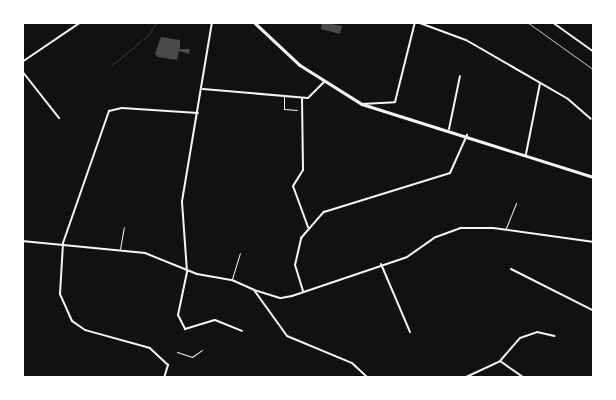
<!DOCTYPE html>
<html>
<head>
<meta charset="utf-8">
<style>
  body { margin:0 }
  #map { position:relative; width:616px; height:400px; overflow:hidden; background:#111; font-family:Raleway,sans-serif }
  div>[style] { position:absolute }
  .stream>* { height:1px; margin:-0.5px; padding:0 0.5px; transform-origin:0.5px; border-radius:0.5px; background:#333 }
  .building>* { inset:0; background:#4a4a4a }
  .path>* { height:1px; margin:-0.5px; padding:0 0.5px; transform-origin:0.5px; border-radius:0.5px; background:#f5f5f5 }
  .service>* { height:1px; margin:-0.5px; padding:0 0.5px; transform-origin:0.5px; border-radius:0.5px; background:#f5f5f5 }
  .minor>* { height:2px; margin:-1px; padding:0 1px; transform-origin:1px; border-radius:1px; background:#f5f5f5 }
  .tertiary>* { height:2.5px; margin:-1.25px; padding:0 1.25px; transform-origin:1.25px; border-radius:1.25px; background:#f5f5f5 }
  .rail>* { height:1px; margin:-0.5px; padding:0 0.5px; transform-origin:0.5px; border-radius:0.5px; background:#9a9a9a }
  span { translate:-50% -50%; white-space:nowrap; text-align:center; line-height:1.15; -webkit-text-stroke:4px #fff; paint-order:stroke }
  .frame { position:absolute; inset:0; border:24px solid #fff; pointer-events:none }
</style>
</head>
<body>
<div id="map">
  <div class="stream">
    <i style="left:112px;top:65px;width:47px;rotate:-39.8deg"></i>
    <i style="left:148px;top:35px;width:16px;rotate:-55deg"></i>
  </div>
  <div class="building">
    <i style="clip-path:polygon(322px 22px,342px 26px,340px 34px,321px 29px)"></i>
    <i style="clip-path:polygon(161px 37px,180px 40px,180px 49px,190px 49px,189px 54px,179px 51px,177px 60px,158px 57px,155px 54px)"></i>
  </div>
  <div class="path">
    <i style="left:177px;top:352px;width:16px;rotate:18deg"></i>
    <i style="left:192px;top:357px;width:12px;rotate:-35deg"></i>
  </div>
  <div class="service">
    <i style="left:284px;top:96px;width:13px;rotate:90deg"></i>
    <i style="left:284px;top:109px;width:13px;rotate:4deg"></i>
    <i style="left:506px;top:228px;width:27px;rotate:-68deg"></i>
    <i style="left:120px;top:249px;width:22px;rotate:-80deg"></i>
    <i style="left:232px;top:279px;width:27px;rotate:-73deg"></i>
  </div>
  <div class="minor">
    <i style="left:212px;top:22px;width:182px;rotate:99.5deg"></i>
    <i style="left:182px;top:202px;width:70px;rotate:85.9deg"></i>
    <i style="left:187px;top:272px;width:44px;rotate:101.8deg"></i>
    <i style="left:178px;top:315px;width:16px;rotate:63deg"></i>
    <i style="left:185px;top:329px;width:31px;rotate:-17deg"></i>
    <i style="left:215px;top:320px;width:29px;rotate:22deg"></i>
    <i style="left:417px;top:22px;width:52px;rotate:20.2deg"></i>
    <i style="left:466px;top:40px;width:118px;rotate:30deg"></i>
    <i style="left:568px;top:99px;width:30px;rotate:41deg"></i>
    <i style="left:552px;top:22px;width:52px;rotate:35.5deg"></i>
    <i style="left:22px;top:62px;width:71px;rotate:-34.1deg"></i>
    <i style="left:22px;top:71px;width:60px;rotate:51.8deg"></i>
    <i style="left:203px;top:89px;width:105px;rotate:4.9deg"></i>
    <i style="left:308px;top:98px;width:23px;rotate:-45deg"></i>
    <i style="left:302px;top:98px;width:72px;rotate:89.2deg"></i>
    <i style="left:303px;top:170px;width:19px;rotate:122deg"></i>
    <i style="left:293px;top:186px;width:44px;rotate:69.9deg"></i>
    <i style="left:362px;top:104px;width:33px;rotate:-3deg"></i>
    <i style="left:395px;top:102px;width:82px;rotate:-76deg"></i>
    <i style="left:449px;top:129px;width:54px;rotate:-78.3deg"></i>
    <i style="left:526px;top:154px;width:72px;rotate:-78.8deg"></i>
    <i style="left:22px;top:241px;width:124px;rotate:5.6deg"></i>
    <i style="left:145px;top:253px;width:56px;rotate:22deg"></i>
    <i style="left:197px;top:274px;width:36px;rotate:10deg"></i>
    <i style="left:232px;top:280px;width:24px;rotate:24deg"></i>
    <i style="left:254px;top:290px;width:57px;rotate:54.3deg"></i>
    <i style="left:287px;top:336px;width:70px;rotate:22.6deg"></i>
    <i style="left:352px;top:363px;width:22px;rotate:43deg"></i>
    <i style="left:381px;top:264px;width:74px;rotate:66.9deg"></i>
    <i style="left:511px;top:269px;width:93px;rotate:26.8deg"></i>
    <i style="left:254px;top:290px;width:28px;rotate:17deg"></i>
    <i style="left:281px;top:298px;width:11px;rotate:-10deg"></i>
    <i style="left:292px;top:296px;width:121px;rotate:-18.7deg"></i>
    <i style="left:407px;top:257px;width:35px;rotate:-35deg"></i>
    <i style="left:436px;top:237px;width:27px;rotate:-20deg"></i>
    <i style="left:461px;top:228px;width:32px"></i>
    <i style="left:493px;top:228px;width:102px;rotate:7.9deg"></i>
    <i style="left:303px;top:291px;width:27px;rotate:-107deg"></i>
    <i style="left:295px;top:265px;width:28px;rotate:-77deg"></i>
    <i style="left:301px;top:238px;width:35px;rotate:-49deg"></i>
    <i style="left:324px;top:212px;width:132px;rotate:-17.2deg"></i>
    <i style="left:450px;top:173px;width:42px;rotate:-65.9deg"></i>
    <i style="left:500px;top:361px;width:30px;rotate:-49deg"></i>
    <i style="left:520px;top:338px;width:18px;rotate:-19deg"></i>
    <i style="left:537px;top:332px;width:18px;rotate:13deg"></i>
    <i style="left:164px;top:378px;width:14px;rotate:-73deg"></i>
    <i style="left:168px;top:365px;width:25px;rotate:-137deg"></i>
    <i style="left:150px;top:348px;width:67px;rotate:-164.5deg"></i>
    <i style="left:85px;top:330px;width:16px;rotate:-145deg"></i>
    <i style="left:72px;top:321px;width:30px;rotate:-114deg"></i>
    <i style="left:60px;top:294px;width:51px;rotate:-86.6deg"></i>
    <i style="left:63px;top:243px;width:140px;rotate:-70.8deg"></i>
    <i style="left:109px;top:111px;width:13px;rotate:-13deg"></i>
    <i style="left:122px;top:108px;width:76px;rotate:3.8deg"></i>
    <i style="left:464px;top:378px;width:40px;rotate:-25deg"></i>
    <i style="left:500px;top:361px;width:29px;rotate:35deg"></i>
  </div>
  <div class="tertiary">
    <i style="left:254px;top:22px;width:63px;rotate:43.1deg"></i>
    <i style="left:300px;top:65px;width:73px;rotate:32.2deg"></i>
    <i style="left:362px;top:104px;width:243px;rotate:17.5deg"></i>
  </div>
  <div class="rail">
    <i style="left:527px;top:22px;width:82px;rotate:35.6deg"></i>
  </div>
  <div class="frame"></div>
</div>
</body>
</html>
